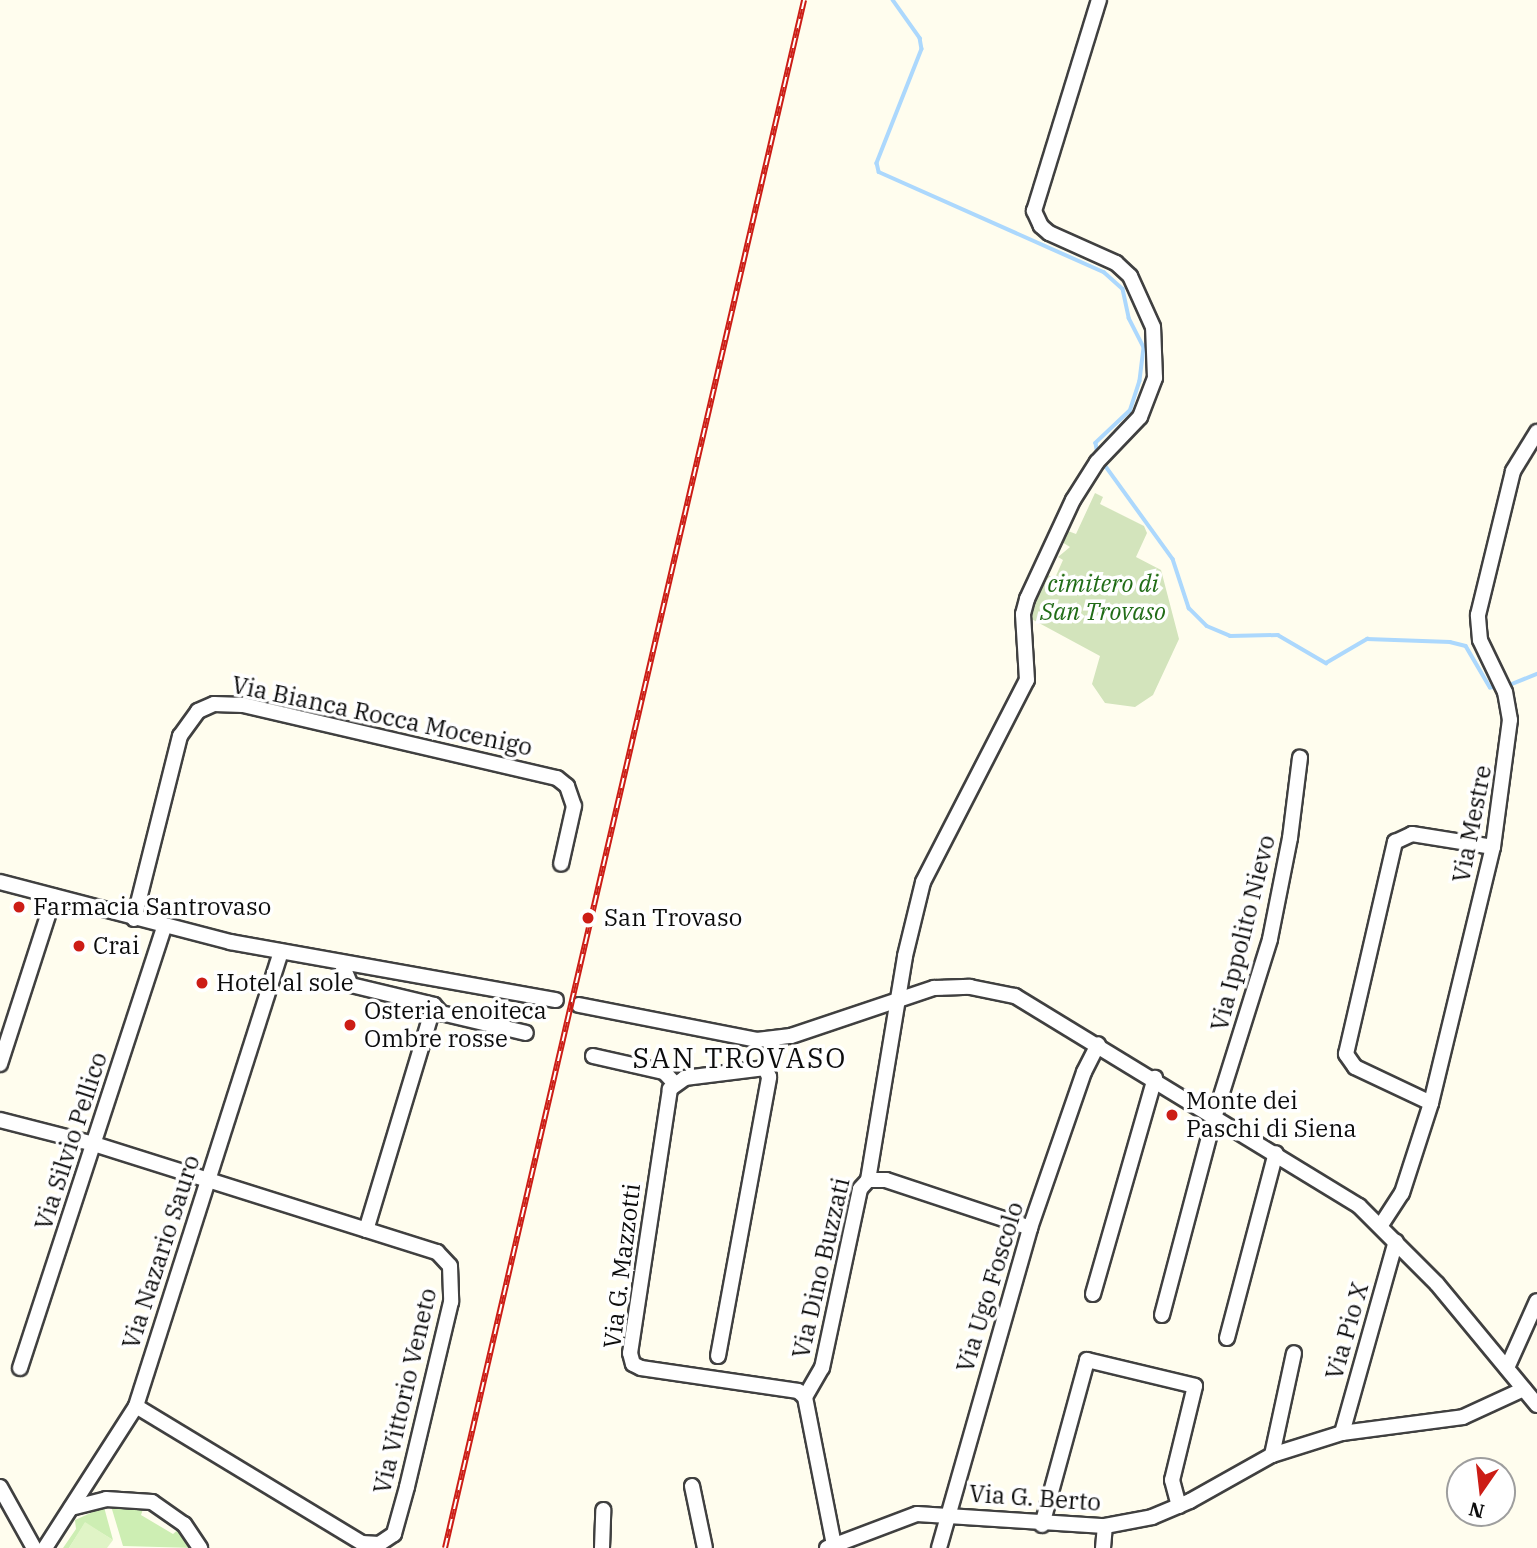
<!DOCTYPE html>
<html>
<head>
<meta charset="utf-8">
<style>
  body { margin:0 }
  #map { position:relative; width:1537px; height:1548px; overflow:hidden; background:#fffdee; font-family:"IBM Plex Serif",serif }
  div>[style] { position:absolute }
  .green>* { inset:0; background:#cdeeb3 }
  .cemetery>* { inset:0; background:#d3e4bc }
  .pitch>* { inset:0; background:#e0f4c6 }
  .stream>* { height:3.5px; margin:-1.75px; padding:0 1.75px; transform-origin:1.75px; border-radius:1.75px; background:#acd8fd }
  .roads { filter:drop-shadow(2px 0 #404040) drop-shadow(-2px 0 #404040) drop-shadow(0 2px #404040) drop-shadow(0 -2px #404040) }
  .minor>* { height:14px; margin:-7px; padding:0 7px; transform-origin:7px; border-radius:7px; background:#fff }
  .rail>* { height:6px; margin-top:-3px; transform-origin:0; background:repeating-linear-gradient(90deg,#fff 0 10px,#cc1d16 0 20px); box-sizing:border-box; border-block:2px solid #cc1d16 }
  .dots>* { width:19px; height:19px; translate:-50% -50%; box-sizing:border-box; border:4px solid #fff; border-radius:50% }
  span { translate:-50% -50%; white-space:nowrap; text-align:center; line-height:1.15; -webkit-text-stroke:7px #fff; paint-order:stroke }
  .park-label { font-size:24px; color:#216c17; font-style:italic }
  .street-label { font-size:24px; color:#0d0d0d }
  .poi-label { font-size:24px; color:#0d0d0d }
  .left { translate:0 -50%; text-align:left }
  .quarter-label { font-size:28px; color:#0d0d0d; letter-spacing:2px }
  .north { position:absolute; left:1446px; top:1457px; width:70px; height:70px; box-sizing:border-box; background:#fff; border:2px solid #9e9e9e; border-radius:50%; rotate:194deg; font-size:19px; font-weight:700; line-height:28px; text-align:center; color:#0d0d0d }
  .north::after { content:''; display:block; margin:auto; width:24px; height:32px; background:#cc1d16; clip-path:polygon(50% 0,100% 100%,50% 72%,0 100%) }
</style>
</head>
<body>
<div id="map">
  <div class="green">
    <i style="clip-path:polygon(111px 1506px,144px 1506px,141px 1515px,173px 1534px,180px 1528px,195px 1548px,123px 1546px)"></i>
    <i style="clip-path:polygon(104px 1507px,113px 1540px,85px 1523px,69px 1548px,63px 1548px,76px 1529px,75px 1520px)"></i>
  </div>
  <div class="cemetery">
    <i style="clip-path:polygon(1095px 493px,1103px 497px,1100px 504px,1144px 526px,1147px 533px,1136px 557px,1161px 570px,1179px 639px,1153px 695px,1135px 707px,1105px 703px,1092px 684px,1100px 656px,1026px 616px,1048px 575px,1055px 578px,1063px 560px,1058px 557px,1070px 547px,1062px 542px,1068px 531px,1076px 534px)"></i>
  </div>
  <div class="pitch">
    <i style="clip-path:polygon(85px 1522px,113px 1540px,107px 1548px,69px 1548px)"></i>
  </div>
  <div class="stream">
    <i style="left:893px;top:0;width:47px;rotate:54.6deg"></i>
    <i style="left:920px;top:38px;width:11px;rotate:80deg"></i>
    <i style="left:922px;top:49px;width:123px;rotate:111.5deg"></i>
    <i style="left:877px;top:163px;width:9px;rotate:77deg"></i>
    <i style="left:879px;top:172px;width:246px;rotate:24deg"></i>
    <i style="left:1104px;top:272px;width:25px;rotate:42deg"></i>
    <i style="left:1123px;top:289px;width:30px;rotate:78deg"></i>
    <i style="left:1129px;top:318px;width:34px;rotate:63deg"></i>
    <i style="left:1144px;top:348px;width:33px;rotate:97deg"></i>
    <i style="left:1140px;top:381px;width:32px;rotate:108deg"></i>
    <i style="left:1130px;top:411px;width:47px;rotate:136.7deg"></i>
    <i style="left:1096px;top:443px;width:12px;rotate:81deg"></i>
    <i style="left:1102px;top:461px;width:121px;rotate:54.1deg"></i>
    <i style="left:1173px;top:559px;width:52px;rotate:71.9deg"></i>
    <i style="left:1189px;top:608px;width:25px;rotate:45deg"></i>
    <i style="left:1207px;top:626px;width:25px;rotate:23deg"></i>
    <i style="left:1230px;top:636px;width:48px;rotate:-1.2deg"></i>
    <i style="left:1278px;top:635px;width:56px;rotate:30.3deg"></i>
    <i style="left:1326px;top:663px;width:48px;rotate:-30.3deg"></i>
    <i style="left:1367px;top:639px;width:83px;rotate:2.1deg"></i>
    <i style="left:1450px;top:642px;width:16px;rotate:14deg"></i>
    <i style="left:1466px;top:646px;width:48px;rotate:59.7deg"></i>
    <i style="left:1490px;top:687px;width:9px;rotate:6deg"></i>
    <i style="left:1507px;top:686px;width:32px;rotate:-22deg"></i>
  </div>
  <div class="roads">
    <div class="minor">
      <i style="left:0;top:882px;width:238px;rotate:14.6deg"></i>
      <i style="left:230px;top:942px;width:331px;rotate:10.1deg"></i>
      <i style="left:134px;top:919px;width:189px;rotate:-75.9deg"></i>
      <i style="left:180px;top:736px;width:31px;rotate:-54deg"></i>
      <i style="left:198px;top:711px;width:17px;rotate:-24deg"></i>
      <i style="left:214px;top:704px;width:29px;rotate:2deg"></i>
      <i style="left:243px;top:705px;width:322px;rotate:13.1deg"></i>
      <i style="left:557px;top:778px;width:13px;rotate:39deg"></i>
      <i style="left:567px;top:786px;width:21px;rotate:71deg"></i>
      <i style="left:574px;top:806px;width:59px;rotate:102.6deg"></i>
      <i style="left:341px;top:962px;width:25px;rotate:67deg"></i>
      <i style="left:351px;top:985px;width:85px;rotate:13.5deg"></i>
      <i style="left:434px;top:1005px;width:235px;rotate:106.8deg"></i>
      <i style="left:434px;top:1005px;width:11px;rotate:49deg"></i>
      <i style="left:441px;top:1013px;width:87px;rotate:13.2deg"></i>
      <i style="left:579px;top:1005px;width:181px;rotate:11.1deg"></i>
      <i style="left:757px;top:1040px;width:34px;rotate:-7deg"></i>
      <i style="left:791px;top:1036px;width:151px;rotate:-18.6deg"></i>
      <i style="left:934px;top:988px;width:36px;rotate:-2deg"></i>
      <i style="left:970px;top:987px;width:46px;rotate:11.3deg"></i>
      <i style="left:1015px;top:996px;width:403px;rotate:31.4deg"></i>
      <i style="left:1359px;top:1206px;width:110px;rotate:45deg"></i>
      <i style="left:1437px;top:1284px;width:157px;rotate:50.4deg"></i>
      <i style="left:593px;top:1056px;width:73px;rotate:12.7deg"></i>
      <i style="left:664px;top:1072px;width:16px;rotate:47deg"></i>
      <i style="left:0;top:1064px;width:176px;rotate:-72.1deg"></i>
      <i style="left:765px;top:1068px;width:81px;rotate:172.9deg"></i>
      <i style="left:685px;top:1078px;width:19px;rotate:144deg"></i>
      <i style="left:670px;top:1089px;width:267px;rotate:98.6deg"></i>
      <i style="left:630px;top:1353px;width:11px;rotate:75deg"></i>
      <i style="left:633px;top:1364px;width:9px;rotate:27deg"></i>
      <i style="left:641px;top:1368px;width:159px;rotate:8.3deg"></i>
      <i style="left:798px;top:1391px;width:9px;rotate:41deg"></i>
      <i style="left:1431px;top:1103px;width:84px;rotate:-154.7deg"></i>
      <i style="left:1355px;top:1067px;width:16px;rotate:-125deg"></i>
      <i style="left:1346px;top:1054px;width:218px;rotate:-77deg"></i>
      <i style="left:1395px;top:842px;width:19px;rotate:-25deg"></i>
      <i style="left:1412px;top:834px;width:82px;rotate:9.1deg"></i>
      <i style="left:0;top:1120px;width:97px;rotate:14.3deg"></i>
      <i style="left:94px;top:1144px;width:360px;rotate:17.5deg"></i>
      <i style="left:437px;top:1252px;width:19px;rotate:47deg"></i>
      <i style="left:450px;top:1266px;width:36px;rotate:88deg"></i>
      <i style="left:451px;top:1302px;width:190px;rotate:103.4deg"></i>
      <i style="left:407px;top:1487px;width:49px;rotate:105.5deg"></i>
      <i style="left:394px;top:1534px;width:18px;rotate:146deg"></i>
      <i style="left:379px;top:1544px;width:17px;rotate:-177deg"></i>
      <i style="left:362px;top:1543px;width:264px;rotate:-148.8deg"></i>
      <i style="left:868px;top:1180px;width:18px"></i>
      <i style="left:886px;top:1180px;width:152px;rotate:18.4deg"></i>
      <i style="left:1381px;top:1225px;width:38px;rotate:-57deg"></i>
      <i style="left:1402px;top:1193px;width:95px;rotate:-72.1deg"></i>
      <i style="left:1431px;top:1103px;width:263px;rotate:-76.4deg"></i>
      <i style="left:1493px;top:847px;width:128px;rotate:-82.4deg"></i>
      <i style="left:1510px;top:720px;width:28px;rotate:-100deg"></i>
      <i style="left:1505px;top:692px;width:58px;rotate:-115.7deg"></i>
      <i style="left:1480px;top:640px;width:25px;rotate:-95deg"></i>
      <i style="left:1478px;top:615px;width:148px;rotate:-76.3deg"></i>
      <i style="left:1513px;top:471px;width:46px;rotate:-58.4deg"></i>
      <i style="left:1093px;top:1294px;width:225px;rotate:-74deg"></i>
      <i style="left:1162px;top:1315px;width:207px;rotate:-75.2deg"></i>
      <i style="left:1215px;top:1115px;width:184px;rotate:-72.6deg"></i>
      <i style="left:1270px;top:939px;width:103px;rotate:-78.8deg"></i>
      <i style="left:1290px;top:838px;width:81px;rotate:-82.9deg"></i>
      <i style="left:1227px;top:1338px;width:191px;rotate:-75.2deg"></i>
      <i style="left:718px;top:1356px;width:284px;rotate:-79.6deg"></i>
      <i style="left:769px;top:1077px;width:10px;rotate:-114deg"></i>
      <i style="left:765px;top:1068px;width:30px;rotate:-73deg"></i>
      <i style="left:20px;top:1368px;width:464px;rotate:-71.9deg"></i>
      <i style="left:1507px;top:1368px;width:73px;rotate:-65.9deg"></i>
      <i style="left:1342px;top:1433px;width:199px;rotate:-74.3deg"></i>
      <i style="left:1272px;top:1455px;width:104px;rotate:-77.8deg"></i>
      <i style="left:692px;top:1486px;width:63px;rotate:78.2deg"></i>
      <i style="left:0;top:1487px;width:70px;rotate:60.9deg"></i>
      <i style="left:71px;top:1508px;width:36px;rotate:-14deg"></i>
      <i style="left:106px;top:1499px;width:46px;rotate:3.7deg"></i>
      <i style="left:152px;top:1502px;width:39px;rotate:35deg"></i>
      <i style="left:184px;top:1524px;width:29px;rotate:56deg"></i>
      <i style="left:1042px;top:1525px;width:171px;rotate:-74.7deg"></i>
      <i style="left:1087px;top:1360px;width:111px;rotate:13.5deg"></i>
      <i style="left:1195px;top:1386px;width:97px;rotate:103.7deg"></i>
      <i style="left:1172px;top:1480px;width:27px;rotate:75deg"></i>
      <i style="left:834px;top:1545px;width:151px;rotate:-101.1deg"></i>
      <i style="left:805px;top:1397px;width:34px;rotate:-60deg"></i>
      <i style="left:822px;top:1368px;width:183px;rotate:-78deg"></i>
      <i style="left:860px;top:1189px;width:12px;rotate:-48deg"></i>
      <i style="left:868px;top:1180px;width:227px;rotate:-80.6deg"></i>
      <i style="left:905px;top:956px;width:76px;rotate:-76.3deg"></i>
      <i style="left:923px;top:882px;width:227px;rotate:-62.8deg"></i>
      <i style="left:1027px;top:680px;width:66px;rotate:-93.5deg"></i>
      <i style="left:1023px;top:614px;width:16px;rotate:-75deg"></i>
      <i style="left:1027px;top:599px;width:109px;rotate:-65.1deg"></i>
      <i style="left:1073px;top:500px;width:45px;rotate:-57.7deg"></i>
      <i style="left:1097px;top:462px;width:62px;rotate:-46.3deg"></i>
      <i style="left:1140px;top:417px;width:42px;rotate:-69deg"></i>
      <i style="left:1155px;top:378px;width:51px;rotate:-92.2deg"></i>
      <i style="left:1153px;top:327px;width:56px;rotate:-114.3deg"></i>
      <i style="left:1130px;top:276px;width:19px;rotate:-137deg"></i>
      <i style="left:1116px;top:263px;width:73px;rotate:-155.9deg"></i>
      <i style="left:1049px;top:233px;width:11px;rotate:-139deg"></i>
      <i style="left:1041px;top:226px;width:17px;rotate:-115deg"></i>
      <i style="left:1034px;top:211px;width:221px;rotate:-72.9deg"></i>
      <i style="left:45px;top:1548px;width:169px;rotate:-57.3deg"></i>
      <i style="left:136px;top:1406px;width:477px;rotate:-72.3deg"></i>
      <i style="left:602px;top:1548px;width:38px;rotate:-88deg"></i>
      <i style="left:827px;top:1548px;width:96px;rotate:-20.7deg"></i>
      <i style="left:917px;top:1514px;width:188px;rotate:3.7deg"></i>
      <i style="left:1105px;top:1526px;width:48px;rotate:-10.8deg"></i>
      <i style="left:1152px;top:1517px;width:41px;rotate:-22.8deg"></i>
      <i style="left:1190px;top:1501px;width:94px;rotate:-29.3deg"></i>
      <i style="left:1272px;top:1455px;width:73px;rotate:-17.4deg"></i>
      <i style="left:1342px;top:1433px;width:122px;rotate:-7.5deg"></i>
      <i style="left:1463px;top:1417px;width:67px;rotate:-24.7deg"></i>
      <i style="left:939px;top:1548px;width:333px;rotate:-74.1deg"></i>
      <i style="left:1030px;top:1228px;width:165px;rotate:-70.9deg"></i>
      <i style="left:1084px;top:1072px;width:31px;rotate:-63deg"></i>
      <i style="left:1103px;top:1548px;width:22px;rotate:-85deg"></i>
    </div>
  </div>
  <div class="rail">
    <i style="left:445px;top:1548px;width:1589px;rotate:-76.94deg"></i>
  </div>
  <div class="dots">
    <i style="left:19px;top:907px;background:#cc1d16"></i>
    <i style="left:588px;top:918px;background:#cc1d16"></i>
    <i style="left:79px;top:946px;background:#cc1d16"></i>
    <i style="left:202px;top:983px;background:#cc1d16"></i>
    <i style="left:350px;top:1025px;background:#cc1d16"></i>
    <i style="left:1172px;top:1115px;background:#cc1d16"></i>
  </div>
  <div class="park-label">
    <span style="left:1103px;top:598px">cimitero di<br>San Trovaso</span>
  </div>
  <div class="street-label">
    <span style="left:382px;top:716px;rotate:12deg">Via Bianca Rocca Mocenigo</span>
    <span style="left:1472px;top:824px;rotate:-79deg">Via Mestre</span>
    <span style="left:1243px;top:933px;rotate:-76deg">Via Ippolito Nievo</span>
    <span style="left:71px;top:1141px;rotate:-72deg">Via Silvio Pellico</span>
    <span style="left:161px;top:1252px;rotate:-72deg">Via Nazario Sauro</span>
    <span style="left:622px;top:1266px;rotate:-83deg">Via G. Mazzotti</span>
    <span style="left:821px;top:1268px;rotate:-77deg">Via Dino Buzzati</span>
    <span style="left:990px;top:1287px;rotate:-73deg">Via Ugo Foscolo</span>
    <span style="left:1347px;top:1331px;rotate:-74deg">Via Pio X</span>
    <span style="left:405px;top:1391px;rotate:-77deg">Via Vittorio Veneto</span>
    <span style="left:1035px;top:1498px;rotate:4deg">Via G. Berto</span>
  </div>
  <div class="poi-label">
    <span class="left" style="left:33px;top:907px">Farmacia Santrovaso</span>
    <span class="left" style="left:604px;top:918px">San Trovaso</span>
    <span class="left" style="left:93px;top:946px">Crai</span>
    <span class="left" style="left:216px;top:983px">Hotel al sole</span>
    <span class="left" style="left:364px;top:1025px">Osteria enoiteca<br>Ombre rosse</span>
    <span class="left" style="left:1186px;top:1115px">Monte dei<br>Paschi di Siena</span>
  </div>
  <div class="quarter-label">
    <span style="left:740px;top:1058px">SAN TROVASO</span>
  </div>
  <div class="north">N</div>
</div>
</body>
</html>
